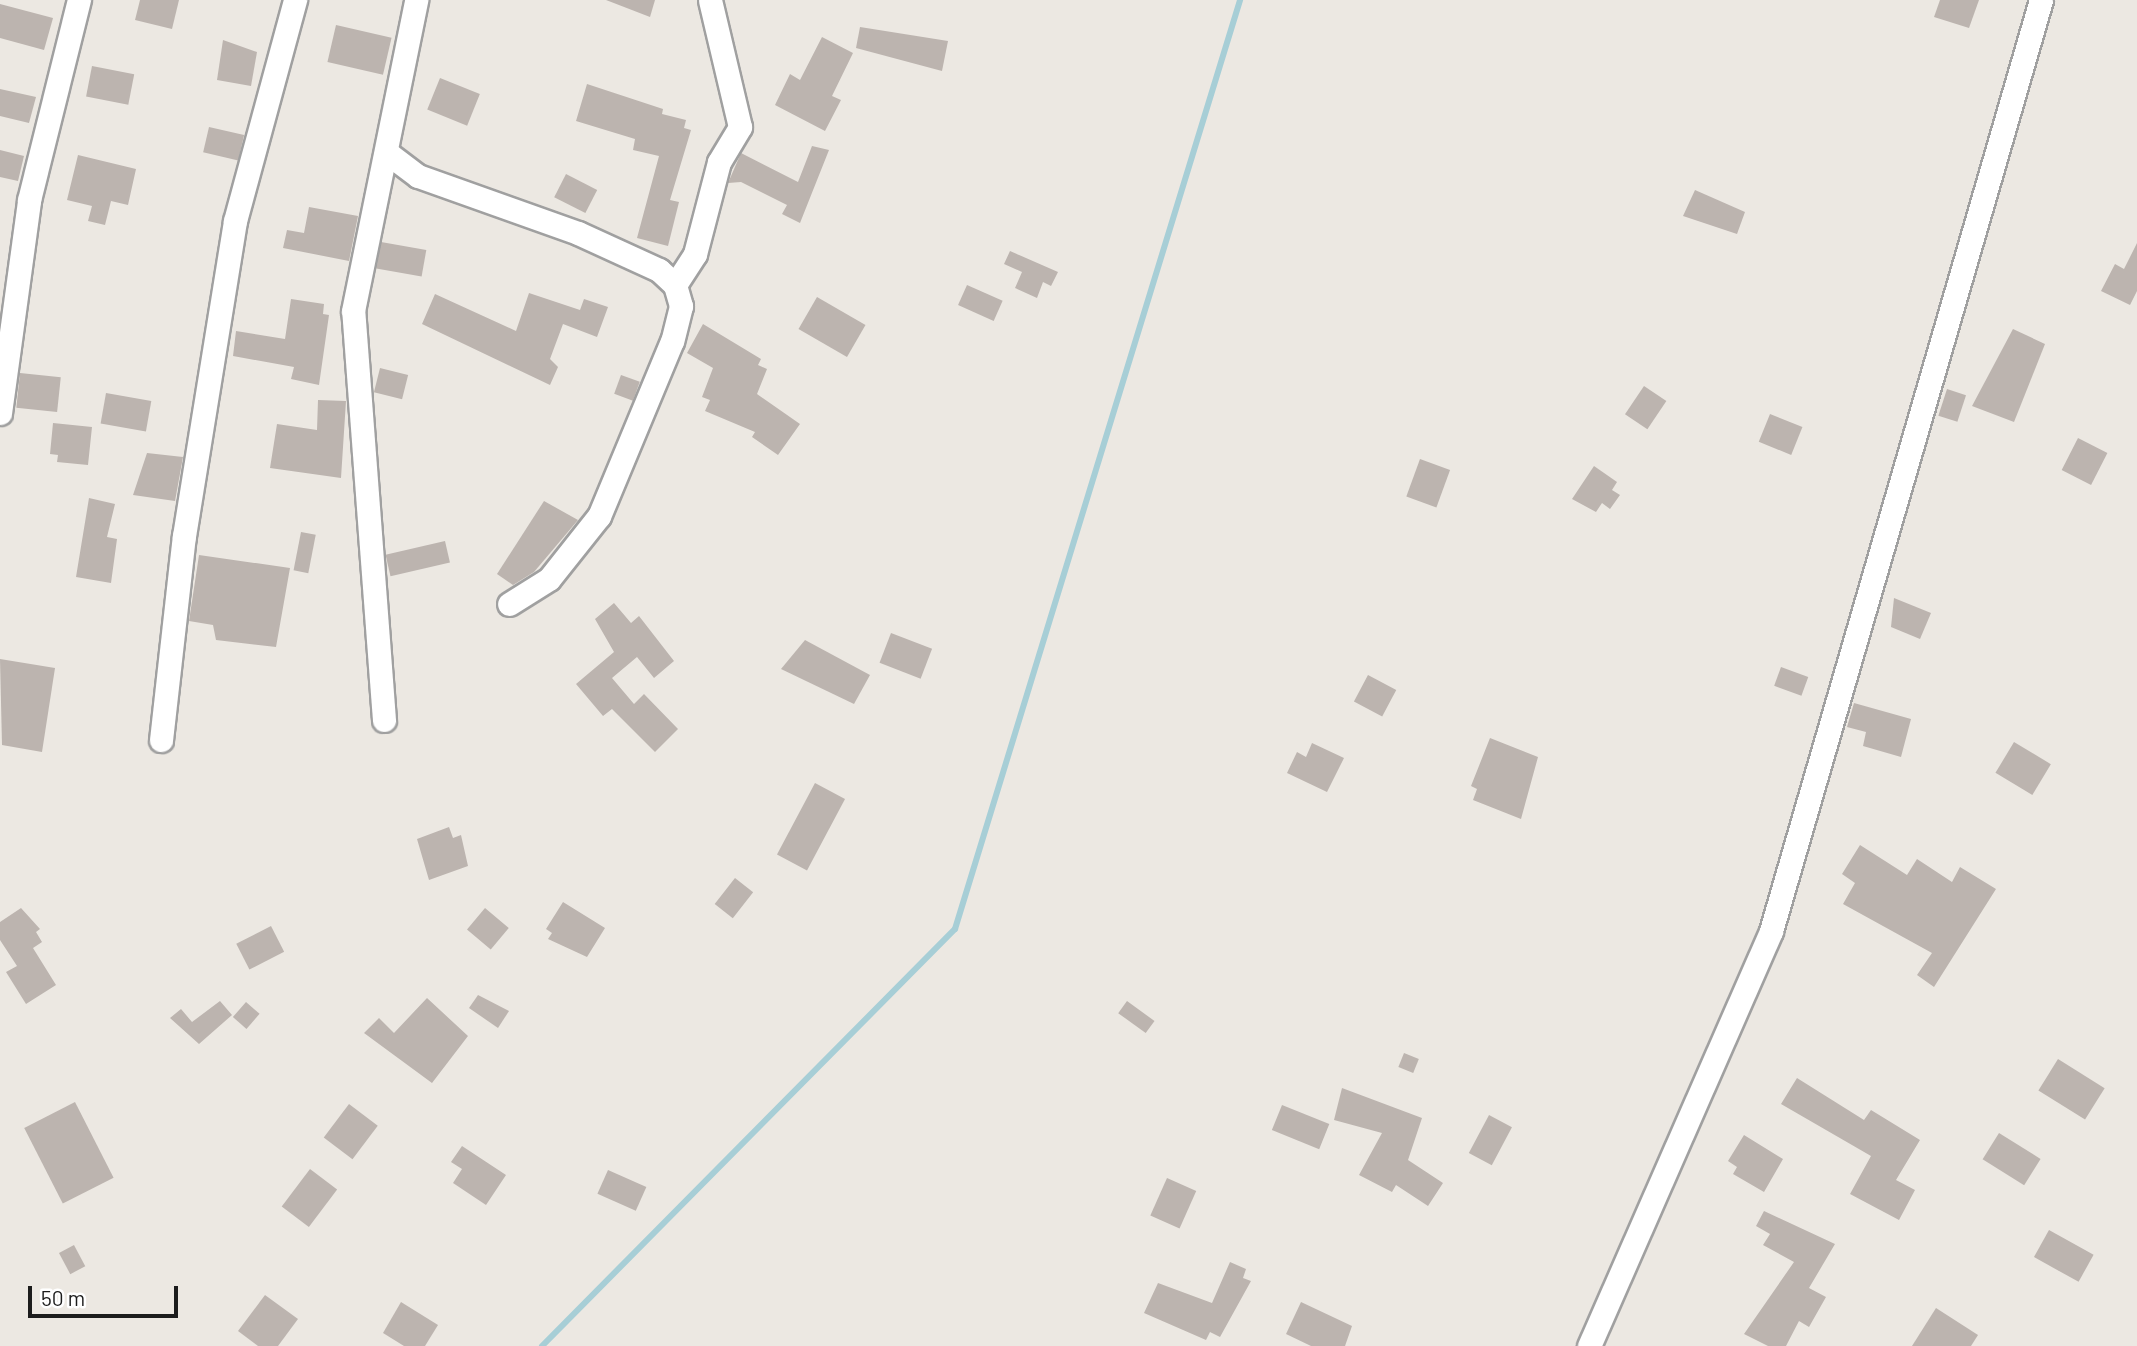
<!DOCTYPE html>
<html>
<head>
<meta charset="utf-8">
<style>
  body { margin:0 }
  #map { position:relative; width:2137px; height:1346px; overflow:hidden; background:#ece8e2; font-family:Barlow,sans-serif }
  div>[style] { position:absolute }
  .stream>* { height:6px; margin:-3px; padding:0 3px; transform-origin:3px; border-radius:3px; background:#a7ced6 }
  .building>* { inset:0; background:#bcb4af; transform-origin:0 0 }
  .roads { filter:drop-shadow(2px 0 #a0a0a0) drop-shadow(-2px 0 #a0a0a0) drop-shadow(0 2px #a0a0a0) drop-shadow(0 -2px #a0a0a0) }
  .minor>* { height:23px; margin:-11.5px; padding:0 11.5px; transform-origin:11.5px; border-radius:11.5px; background:#fff }
  span { translate:-50% -50%; white-space:nowrap; text-align:center; line-height:1.15; -webkit-text-stroke:5px #fff; paint-order:stroke }
  .scale { position:absolute; left:28px; top:1286px; width:150px; height:32px; box-sizing:border-box; border:4px solid #1c1c1c; border-top:0; padding-left:9px; font-size:21px; line-height:24px; white-space:nowrap; color:#1c1c1c; -webkit-text-stroke:5px #fff; paint-order:stroke }
</style>
</head>
<body>
<div id="map">
  <div class="stream">
    <i style="left:542px;top:1346px;width:587px;rotate:-45.28deg"></i>
    <i style="left:955px;top:929px;width:972px;rotate:-72.94deg"></i>
  </div>
  <div class="building">
    <i style="clip-path:polygon(140px 0,179px 0,172px 29px,135px 20px)"></i>
    <i style="clip-path:polygon(606px 0,655px 0,650px 17px)"></i>
    <i style="clip-path:polygon(1940px 0,1979px 0,1969px 28px,1934px 17px)"></i>
    <i style="clip-path:polygon(0 4px,53px 18px,44px 50px,0 38px)"></i>
    <i style="left:336px;top:25px;width:57px;height:38px;rotate:13deg"></i>
    <i style="clip-path:polygon(860px 27px,948px 41px,942px 71px,856px 48px)"></i>
    <i style="clip-path:polygon(822px 37px,853px 53px,832px 96px,841px 100px,825px 131px,775px 105px,790px 74px,800px 80px)"></i>
    <i style="clip-path:polygon(223px 40px,257px 52px,251px 86px,217px 80px)"></i>
    <i style="left:92px;top:66px;width:43px;height:31px;rotate:11deg"></i>
    <i style="left:440px;top:78px;width:43px;height:34px;rotate:22deg"></i>
    <i style="clip-path:polygon(587px 84px,663px 109px,662px 114px,686px 120px,684px 128px,691px 130px,670px 200px,679px 202px,668px 246px,637px 238px,659px 156px,633px 150px,635px 139px,576px 121px)"></i>
    <i style="clip-path:polygon(0 89px,36px 97px,29px 123px,0 116px)"></i>
    <i style="left:209px;top:127px;width:36px;height:26px;rotate:13deg"></i>
    <i style="clip-path:polygon(812px 146px,829px 150px,800px 223px,782px 214px,787px 205px,741px 182px,728px 183px,741px 153px,798px 182px)"></i>
    <i style="clip-path:polygon(0 150px,24px 156px,18px 181px,0 177px)"></i>
    <i style="clip-path:polygon(78px 155px,136px 169px,128px 205px,111px 201px,105px 225px,88px 221px,92px 206px,67px 200px)"></i>
    <i style="left:566px;top:174px;width:35px;height:26px;rotate:27deg"></i>
    <i style="clip-path:polygon(1695px 190px,1745px 212px,1737px 234px,1683px 216px)"></i>
    <i style="clip-path:polygon(309px 207px,358px 216px,349px 261px,283px 248px,287px 230px,304px 233px)"></i>
    <i style="left:381px;top:242px;width:46px;height:27px;rotate:10deg"></i>
    <i style="clip-path:polygon(2137px 243px,2137px 291px,2130px 305px,2101px 291px,2115px 264px,2124px 269px)"></i>
    <i style="clip-path:polygon(1010px 251px,1058px 272px,1051px 286px,1043px 282px,1037px 298px,1015px 288px,1022px 272px,1004px 264px)"></i>
    <i style="left:967px;top:285px;width:39px;height:22px;rotate:24deg"></i>
    <i style="clip-path:polygon(529px 293px,580px 310px,584px 299px,608px 307px,597px 337px,563px 324px,550px 359px,558px 367px,550px 385px,422px 324px,435px 294px,516px 331px)"></i>
    <i style="left:817px;top:297px;width:56px;height:37px;rotate:30deg"></i>
    <i style="clip-path:polygon(291px 299px,324px 304px,323px 314px,329px 315px,319px 385px,291px 379px,294px 367px,233px 356px,236px 331px,285px 339px)"></i>
    <i style="clip-path:polygon(703px 324px,761px 359px,758px 365px,767px 369px,757px 394px,800px 424px,778px 455px,752px 437px,755px 432px,705px 411px,710px 400px,702px 397px,713px 368px,687px 353px)"></i>
    <i style="clip-path:polygon(2013px 329px,2045px 344px,2014px 422px,1972px 406px)"></i>
    <i style="left:380px;top:368px;width:29px;height:25px;rotate:14deg"></i>
    <i style="left:20px;top:373px;width:41px;height:35px;rotate:6deg"></i>
    <i style="left:621px;top:375px;width:20px;height:20px;rotate:20deg"></i>
    <i style="left:1644px;top:386px;width:27px;height:34px;rotate:34deg"></i>
    <i style="left:1947px;top:389px;width:20px;height:28px;rotate:18deg"></i>
    <i style="left:106px;top:393px;width:46px;height:31px;rotate:10deg"></i>
    <i style="clip-path:polygon(318px 400px,346px 401px,341px 478px,270px 468px,277px 424px,317px 430px)"></i>
    <i style="left:1770px;top:414px;width:35px;height:30px;rotate:22deg"></i>
    <i style="clip-path:polygon(53px 423px,92px 427px,88px 465px,57px 462px,58px 455px,50px 454px)"></i>
    <i style="left:2078px;top:438px;width:33px;height:36px;rotate:27deg"></i>
    <i style="clip-path:polygon(147px 453px,183px 457px,175px 501px,133px 495px)"></i>
    <i style="left:1420px;top:459px;width:32px;height:40px;rotate:20deg"></i>
    <i style="clip-path:polygon(1594px 466px,1617px 482px,1612px 490px,1620px 495px,1610px 509px,1602px 503px,1596px 512px,1572px 499px)"></i>
    <i style="clip-path:polygon(89px 498px,115px 504px,107px 537px,117px 539px,111px 583px,76px 577px)"></i>
    <i style="clip-path:polygon(544px 501px,578px 520px,534px 572px,513px 585px,497px 574px)"></i>
    <i style="left:301px;top:532px;width:15px;height:39px;rotate:11deg"></i>
    <i style="left:445px;top:541px;width:22px;height:61px;rotate:77deg"></i>
    <i style="clip-path:polygon(199px 555px,290px 568px,276px 647px,216px 640px,213px 625px,189px 621px)"></i>
    <i style="clip-path:polygon(1894px 598px,1931px 613px,1920px 639px,1891px 627px)"></i>
    <i style="clip-path:polygon(614px 603px,631px 623px,639px 616px,674px 661px,654px 678px,637px 657px,612px 678px,634px 704px,644px 694px,678px 729px,655px 752px,612px 709px,603px 716px,576px 684px,614px 652px,595px 619px)"></i>
    <i style="left:891px;top:633px;width:44px;height:32px;rotate:21deg"></i>
    <i style="clip-path:polygon(805px 640px,870px 675px,854px 704px,781px 669px)"></i>
    <i style="clip-path:polygon(0 659px,55px 668px,42px 752px,2px 745px)"></i>
    <i style="left:1781px;top:667px;width:29px;height:20px;rotate:20deg"></i>
    <i style="left:1368px;top:675px;width:32px;height:30px;rotate:28deg"></i>
    <i style="clip-path:polygon(1854px 703px,1911px 719px,1901px 757px,1863px 746px,1866px 732px,1847px 727px)"></i>
    <i style="clip-path:polygon(1490px 738px,1538px 757px,1521px 819px,1473px 800px,1477px 789px,1471px 786px)"></i>
    <i style="left:2014px;top:742px;width:43px;height:36px;rotate:31deg"></i>
    <i style="clip-path:polygon(1312px 743px,1344px 758px,1327px 792px,1287px 773px,1297px 752px,1306px 757px)"></i>
    <i style="left:815px;top:783px;width:34px;height:81px;rotate:28deg"></i>
    <i style="clip-path:polygon(449px 827px,453px 838px,461px 835px,468px 866px,429px 880px,417px 839px)"></i>
    <i style="clip-path:polygon(1860px 845px,1907px 875px,1917px 859px,1952px 882px,1960px 867px,1996px 889px,1934px 987px,1917px 975px,1932px 953px,1843px 904px,1855px 883px,1842px 874px)"></i>
    <i style="left:735px;top:878px;width:23px;height:33px;rotate:38deg"></i>
    <i style="clip-path:polygon(563px 902px,605px 928px,587px 957px,548px 939px,552px 933px,546px 929px)"></i>
    <i style="clip-path:polygon(21px 908px,40px 929px,36px 932px,42px 942px,33px 948px,56px 985px,26px 1004px,6px 972px,17px 966px,0 940px,0 922px)"></i>
    <i style="left:485px;top:908px;width:31px;height:28px;rotate:40deg"></i>
    <i style="left:271px;top:926px;width:29px;height:39px;rotate:63deg"></i>
    <i style="clip-path:polygon(478px 995px,509px 1011px,498px 1028px,469px 1008px)"></i>
    <i style="clip-path:polygon(427px 998px,468px 1036px,432px 1083px,364px 1033px,379px 1018px,394px 1033px)"></i>
    <i style="clip-path:polygon(220px 1001px,232px 1015px,199px 1044px,170px 1018px,181px 1009px,192px 1022px)"></i>
    <i style="left:1127px;top:1001px;width:34px;height:15px;rotate:36deg"></i>
    <i style="left:246px;top:1002px;width:18px;height:20px;rotate:41deg"></i>
    <i style="left:1404px;top:1053px;width:16px;height:15px;rotate:22deg"></i>
    <i style="left:2058px;top:1059px;width:55px;height:37px;rotate:32deg"></i>
    <i style="clip-path:polygon(1797px 1078px,1864px 1120px,1871px 1110px,1920px 1140px,1896px 1180px,1915px 1190px,1899px 1220px,1850px 1194px,1871px 1156px,1781px 1104px)"></i>
    <i style="clip-path:polygon(1342px 1088px,1422px 1118px,1408px 1160px,1443px 1183px,1428px 1206px,1396px 1185px,1392px 1192px,1359px 1175px,1382px 1133px,1334px 1120px)"></i>
    <i style="left:75px;top:1102px;width:85px;height:57px;rotate:63deg"></i>
    <i style="left:349px;top:1104px;width:36px;height:42px;rotate:37deg"></i>
    <i style="left:1282px;top:1105px;width:51px;height:27px;rotate:22deg"></i>
    <i style="left:1489px;top:1115px;width:26px;height:43px;rotate:28deg"></i>
    <i style="left:1999px;top:1133px;width:49px;height:31px;rotate:32deg"></i>
    <i style="clip-path:polygon(1744px 1135px,1783px 1159px,1764px 1192px,1733px 1174px,1737px 1167px,1728px 1161px)"></i>
    <i style="clip-path:polygon(462px 1146px,506px 1175px,486px 1205px,453px 1183px,462px 1169px,451px 1162px)"></i>
    <i style="left:310px;top:1169px;width:34px;height:47px;rotate:37deg"></i>
    <i style="left:608px;top:1170px;width:42px;height:26px;rotate:24deg"></i>
    <i style="left:1167px;top:1178px;width:32px;height:41px;rotate:24deg"></i>
    <i style="clip-path:polygon(1764px 1211px,1835px 1244px,1809px 1288px,1826px 1297px,1809px 1327px,1799px 1321px,1786px 1346px,1768px 1346px,1744px 1334px,1794px 1262px,1763px 1245px,1770px 1234px,1756px 1226px)"></i>
    <i style="left:2049px;top:1230px;width:51px;height:31px;rotate:29deg"></i>
    <i style="left:74px;top:1245px;width:24px;height:17px;rotate:62deg"></i>
    <i style="clip-path:polygon(1230px 1262px,1246px 1269px,1243px 1278px,1251px 1281px,1220px 1337px,1210px 1332px,1206px 1340px,1144px 1313px,1158px 1283px,1212px 1303px)"></i>
    <i style="clip-path:polygon(265px 1295px,298px 1319px,278px 1346px,258px 1346px,238px 1331px)"></i>
    <i style="clip-path:polygon(401px 1302px,438px 1325px,425px 1346px,404px 1346px,383px 1333px)"></i>
    <i style="clip-path:polygon(1301px 1302px,1352px 1326px,1345px 1346px,1311px 1346px,1286px 1334px)"></i>
    <i style="clip-path:polygon(1936px 1308px,1978px 1335px,1971px 1346px,1912px 1346px)"></i>
  </div>
  <div class="roads">
    <div class="minor">
      <i style="left:386px;top:152px;width:40px;rotate:37deg"></i>
      <i style="left:418px;top:176px;width:170px;rotate:19.6deg"></i>
      <i style="left:578px;top:233px;width:89px;rotate:24.6deg"></i>
      <i style="left:659px;top:270px;width:22px;rotate:43deg"></i>
      <i style="left:675px;top:285px;width:22px;rotate:74deg"></i>
      <i style="left:681px;top:306px;width:36px;rotate:104deg"></i>
      <i style="left:672px;top:341px;width:190px;rotate:112.6deg"></i>
      <i style="left:599px;top:516px;width:80px;rotate:128.4deg"></i>
      <i style="left:549px;top:579px;width:47px;rotate:148deg"></i>
      <i style="left:675px;top:285px;width:37px;rotate:-57deg"></i>
      <i style="left:695px;top:254px;width:95px;rotate:-75.4deg"></i>
      <i style="left:719px;top:162px;width:41px;rotate:-59deg"></i>
      <i style="left:740px;top:127px;width:130px;rotate:-103.3deg"></i>
      <i style="left:0;top:413px;width:215px;rotate:-82.2deg"></i>
      <i style="left:29px;top:200px;width:206px;rotate:-76deg"></i>
      <i style="left:384px;top:720px;width:410px;rotate:-94.3deg"></i>
      <i style="left:353px;top:311px;width:317px;rotate:-78.5deg"></i>
      <i style="left:161px;top:740px;width:205px;rotate:-83.6deg"></i>
      <i style="left:184px;top:536px;width:319px;rotate:-80.8deg"></i>
      <i style="left:235px;top:221px;width:229px;rotate:-74.8deg"></i>
      <i style="left:1589px;top:1346px;width:453px;rotate:-66.3deg"></i>
      <i style="left:1771px;top:931px;width:969px;rotate:-73.83deg"></i>
    </div>
  </div>
  <div class="scale">50 m</div>
</div>
</body>
</html>
